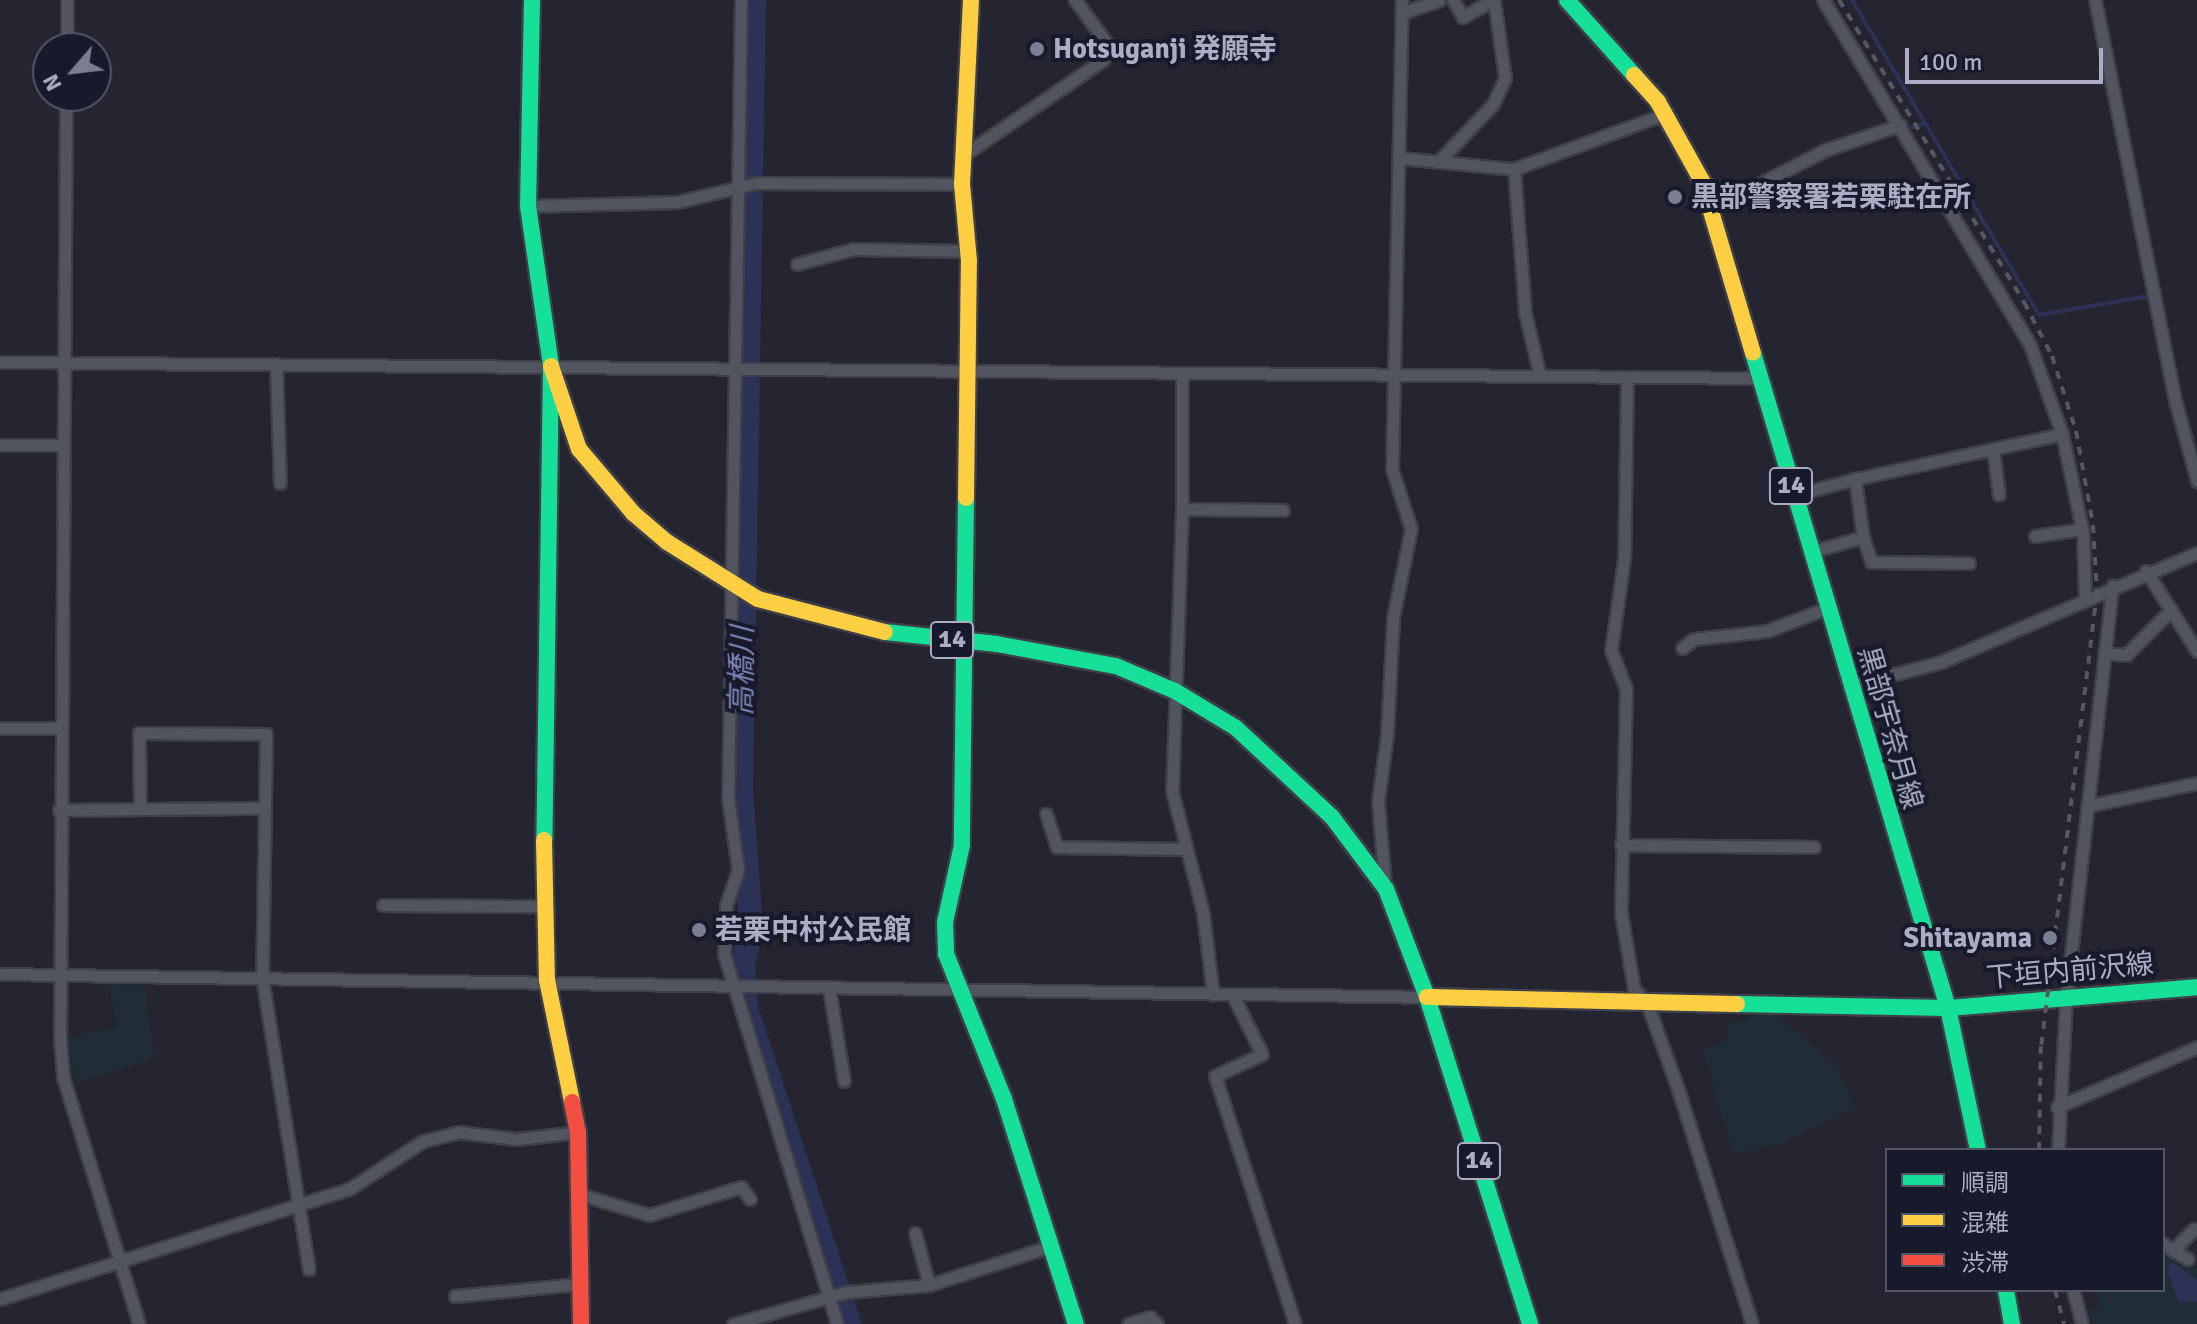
<!DOCTYPE html>
<html>
<head>
<meta charset="utf-8">
<style>
  body { margin:0 }
  #map { position:relative; width:2197px; height:1324px; overflow:hidden; background:#242530; font-family:Signika,"Noto Sans JP",sans-serif }
  div>[style] { position:absolute }
  .green>* { inset:0; background:#202d36 }
  .water>* { inset:0; background:#2c3256 }
  .stream>* { height:4px; margin:-2px; padding:0 2px; transform-origin:2px; border-radius:2px; background:#2c3256 }
  .river>* { height:24px; margin:-12px; padding:0 12px; transform-origin:12px; border-radius:12px; background:#2c3256 }
  .roads { filter:drop-shadow(2px 0 #3e3f48) drop-shadow(-2px 0 #3e3f48) drop-shadow(0 2px #3e3f48) drop-shadow(0 -2px #3e3f48) }
  .street>* { height:11px; margin:-5.5px; padding:0 5.5px; transform-origin:5.5px; border-radius:5.5px; background:#52545f }
  .fast>* { height:16px; margin:-8px; padding:0 8px; transform-origin:8px; border-radius:8px; background:#16e098 }
  .slow>* { height:16px; margin:-8px; padding:0 8px; transform-origin:8px; border-radius:8px; background:#ffcf43 }
  .jam>* { height:16px; margin:-8px; padding:0 8px; transform-origin:8px; border-radius:8px; background:#f24e42 }
  .rail>* { height:4px; margin-top:-2px; transform-origin:0; background:repeating-linear-gradient(90deg,#565762 0 8px,transparent 0 16px) }
  .dots>* { width:22px; height:22px; translate:-50% -50%; box-sizing:border-box; border:4px solid #171a2a; border-radius:50% }
  span { translate:-50% -50%; white-space:nowrap; text-align:center; line-height:1.15; -webkit-text-stroke:8px #171a2a; paint-order:stroke }
  .shield-label span { padding:2px 6px; background:#171a2a; border:2px solid; border-radius:6px; -webkit-text-stroke-width:0 }
  .shield-label { font-size:26px; color:#aaadc4; font-weight:700 }
  .poi-label { font-size:28px; color:#aaadc4; font-weight:700 }
  .left { translate:0 -50%; text-align:left }
  .right { translate:-100% -50%; text-align:right }
  .street-label { font-size:28px; color:#aaadc4 }
  .water-label { font-size:30px; color:#7982b2; font-style:italic }
  .legend { position:absolute; left:1885px; top:1148px; width:280px; height:144px; box-sizing:border-box; background:#171a2a; border:2px solid #525568; margin:0; padding:10px 14px; list-style:none; font-size:24px; color:#aaadc4 }
  .legend li { display:flex; align-items:center; gap:16px; height:40px }
  .legend b { width:40px; border:2px solid #525568 }
  .north { position:absolute; left:32px; top:32px; width:80px; height:80px; box-sizing:border-box; background:#171a2a; border:2px solid #525568; border-radius:50%; rotate:242deg; font-size:22px; font-weight:700; line-height:32px; text-align:center; color:#aaadc4 }
  .north::after { content:''; display:block; margin:auto; width:28px; height:36px; background:#7b7d90; clip-path:polygon(50% 0,100% 100%,50% 72%,0 100%) }
  .scale { position:absolute; left:1905px; top:48px; width:198px; height:36px; box-sizing:border-box; border:4px solid #aaadc4; border-top:0; padding-left:10px; font-size:24px; line-height:28px; white-space:nowrap; color:#aaadc4; -webkit-text-stroke:6px #171a2a; paint-order:stroke }
</style>
</head>
<body>
<div id="map">
  <div class="green">
    <i style="clip-path:polygon(108px 984px,145px 985px,154px 1059px,75px 1083px,67px 1038px,117px 1026px)"></i>
    <i style="clip-path:polygon(1772px 1010px,1836px 1065px,1856px 1108px,1781px 1144px,1733px 1155px,1703px 1050px,1728px 1039px,1728px 1024px)"></i>
    <i style="clip-path:polygon(2163px 1250px,2197px 1270px,2197px 1324px,2092px 1324px,2088px 1309px,2100px 1307px,2098px 1290px,2163px 1290px)"></i>
  </div>
  <div class="water">
    <i style="clip-path:polygon(2172px 1262px,2197px 1280px,2197px 1302px,2179px 1302px,2167px 1270px)"></i>
  </div>
  <div class="stream">
    <i style="left:1852px;top:0;width:366px;rotate:59.3deg"></i>
    <i style="left:2039px;top:315px;width:111px;rotate:-9.9deg"></i>
    <i style="left:1903px;top:130px;width:23px;rotate:-18deg"></i>
  </div>
  <div class="river">
    <i style="left:754px;top:0;width:790px;rotate:90.94deg"></i>
    <i style="left:741px;top:790px;width:137px;rotate:85.8deg"></i>
    <i style="left:751px;top:927px;width:39px;rotate:102deg"></i>
    <i style="left:743px;top:965px;width:43px;rotate:86deg"></i>
    <i style="left:746px;top:1008px;width:332px;rotate:71.9deg"></i>
  </div>
  <div class="roads">
    <div class="street">
      <i style="left:741px;top:0;width:798px;rotate:90.93deg"></i>
      <i style="left:728px;top:798px;width:73px;rotate:82.1deg"></i>
      <i style="left:738px;top:870px;width:37px;rotate:109deg"></i>
      <i style="left:726px;top:905px;width:49px;rotate:92.3deg"></i>
      <i style="left:724px;top:954px;width:387px;rotate:73deg"></i>
      <i style="left:1453px;top:0;width:20px;rotate:60deg"></i>
      <i style="left:1463px;top:17px;width:34px;rotate:-30deg"></i>
      <i style="left:1823px;top:0;width:402px;rotate:59deg"></i>
      <i style="left:2030px;top:345px;width:95px;rotate:70.2deg"></i>
      <i style="left:2062px;top:434px;width:102px;rotate:78.1deg"></i>
      <i style="left:2083px;top:534px;width:63px;rotate:88.2deg"></i>
      <i style="left:2095px;top:0;width:412px;rotate:78.7deg"></i>
      <i style="left:2176px;top:404px;width:80px;rotate:74.7deg"></i>
      <i style="left:1402px;top:13px;width:39px;rotate:-19deg"></i>
      <i style="left:67px;top:48px;width:48px;rotate:-90deg"></i>
      <i style="left:66px;top:96px;width:944px;rotate:90.36deg"></i>
      <i style="left:60px;top:1040px;width:37px;rotate:85deg"></i>
      <i style="left:63px;top:1077px;width:258px;rotate:72.9deg"></i>
      <i style="left:965px;top:154px;width:167px;rotate:-34.3deg"></i>
      <i style="left:1103px;top:60px;width:16px;rotate:-72deg"></i>
      <i style="left:1108px;top:45px;width:56px;rotate:-126.3deg"></i>
      <i style="left:1401px;top:158px;width:114px;rotate:5.6deg"></i>
      <i style="left:1514px;top:169px;width:144px;rotate:85.6deg"></i>
      <i style="left:1525px;top:313px;width:65px;rotate:76.6deg"></i>
      <i style="left:1438px;top:162px;width:80px;rotate:-46.5deg"></i>
      <i style="left:1493px;top:104px;width:29px;rotate:-65deg"></i>
      <i style="left:1505px;top:78px;width:79px;rotate:-98deg"></i>
      <i style="left:1514px;top:169px;width:161px;rotate:-20deg"></i>
      <i style="left:1704px;top:187px;width:7px;rotate:-16deg"></i>
      <i style="left:1711px;top:185px;width:27px;rotate:24deg"></i>
      <i style="left:1736px;top:196px;width:100px;rotate:-27.3deg"></i>
      <i style="left:1825px;top:150px;width:79px;rotate:-18.4deg"></i>
      <i style="left:528px;top:206px;width:149px;rotate:-1.5deg"></i>
      <i style="left:677px;top:202px;width:82px;rotate:-13.4deg"></i>
      <i style="left:757px;top:183px;width:205px;rotate:0.3deg"></i>
      <i style="left:797px;top:264px;width:58px;rotate:-15deg"></i>
      <i style="left:853px;top:249px;width:115px;rotate:1deg"></i>
      <i style="left:0;top:362px;width:1760px;rotate:0.52deg"></i>
      <i style="left:276px;top:364px;width:119px;rotate:88.1deg"></i>
      <i style="left:1182px;top:373px;width:136px;rotate:90deg"></i>
      <i style="left:1182px;top:509px;width:101px;rotate:0.6deg"></i>
      <i style="left:1627px;top:377px;width:182px;rotate:90.9deg"></i>
      <i style="left:1624px;top:559px;width:92px;rotate:98.1deg"></i>
      <i style="left:1611px;top:650px;width:42px;rotate:69deg"></i>
      <i style="left:1626px;top:689px;width:224px;rotate:91.3deg"></i>
      <i style="left:1621px;top:913px;width:77px;rotate:80.3deg"></i>
      <i style="left:1634px;top:989px;width:19px;rotate:47deg"></i>
      <i style="left:1647px;top:1003px;width:91px;rotate:70.2deg"></i>
      <i style="left:1678px;top:1089px;width:246px;rotate:72.5deg"></i>
      <i style="left:0;top:445px;width:62px"></i>
      <i style="left:1993px;top:449px;width:46px;rotate:82.6deg"></i>
      <i style="left:1794px;top:495px;width:63px;rotate:-14.7deg"></i>
      <i style="left:1182px;top:509px;width:282px;rotate:92deg"></i>
      <i style="left:1172px;top:791px;width:126px;rotate:75.7deg"></i>
      <i style="left:1203px;top:913px;width:82px;rotate:83deg"></i>
      <i style="left:2035px;top:536px;width:48px;rotate:-8.5deg"></i>
      <i style="left:1863px;top:537px;width:26px;rotate:72deg"></i>
      <i style="left:1871px;top:562px;width:98px;rotate:0.6deg"></i>
      <i style="left:1810px;top:552px;width:55px;rotate:-15.8deg"></i>
      <i style="left:1863px;top:537px;width:59px;rotate:-97.9deg"></i>
      <i style="left:1855px;top:479px;width:212px;rotate:-12.3deg"></i>
      <i style="left:2146px;top:571px;width:95px;rotate:57.5deg"></i>
      <i style="left:1682px;top:648px;width:15px;rotate:-37deg"></i>
      <i style="left:1694px;top:639px;width:73px;rotate:-6.3deg"></i>
      <i style="left:1767px;top:631px;width:64px;rotate:-21deg"></i>
      <i style="left:2104px;top:653px;width:22px;rotate:5deg"></i>
      <i style="left:2126px;top:655px;width:64px;rotate:-45deg"></i>
      <i style="left:1850px;top:686px;width:94px;rotate:-14.8deg"></i>
      <i style="left:1941px;top:662px;width:278px;rotate:-23.1deg"></i>
      <i style="left:0;top:728px;width:60px"></i>
      <i style="left:2087px;top:806px;width:112px;rotate:-11.8deg"></i>
      <i style="left:140px;top:807px;width:74px;rotate:-90.8deg"></i>
      <i style="left:139px;top:733px;width:127px;rotate:0.5deg"></i>
      <i style="left:266px;top:734px;width:243px;rotate:90.9deg"></i>
      <i style="left:262px;top:977px;width:296px;rotate:80.9deg"></i>
      <i style="left:59px;top:810px;width:206px;rotate:-0.6deg"></i>
      <i style="left:1046px;top:814px;width:35px;rotate:72deg"></i>
      <i style="left:1057px;top:847px;width:126px;rotate:0.9deg"></i>
      <i style="left:1621px;top:845px;width:193px;rotate:0.6deg"></i>
      <i style="left:1385px;top:885px;width:84px;rotate:-94.8deg"></i>
      <i style="left:1378px;top:801px;width:68px;rotate:-82.3deg"></i>
      <i style="left:1387px;top:734px;width:116px;rotate:-87deg"></i>
      <i style="left:1393px;top:618px;width:91px;rotate:-78.6deg"></i>
      <i style="left:1411px;top:529px;width:63px;rotate:-107.6deg"></i>
      <i style="left:1392px;top:469px;width:469px;rotate:-88.8deg"></i>
      <i style="left:383px;top:905px;width:160px;rotate:0.4deg"></i>
      <i style="left:0;top:974px;width:1427px;rotate:0.92deg"></i>
      <i style="left:829px;top:988px;width:94px;rotate:80.8deg"></i>
      <i style="left:1232px;top:994px;width:67px;rotate:63.4deg"></i>
      <i style="left:1262px;top:1054px;width:52px;rotate:154.9deg"></i>
      <i style="left:1215px;top:1076px;width:261px;rotate:72.1deg"></i>
      <i style="left:2057px;top:1107px;width:152px;rotate:-23.2deg"></i>
      <i style="left:2058px;top:1150px;width:151px;rotate:-87deg"></i>
      <i style="left:2066px;top:999px;width:416px;rotate:-83.6deg"></i>
      <i style="left:582px;top:1195px;width:70px;rotate:16.6deg"></i>
      <i style="left:649px;top:1215px;width:96px;rotate:-16.9deg"></i>
      <i style="left:741px;top:1187px;width:15px;rotate:53deg"></i>
      <i style="left:915px;top:1233px;width:54px;rotate:74.9deg"></i>
      <i style="left:929px;top:1285px;width:128px;rotate:-17.7deg"></i>
      <i style="left:2163px;top:1244px;width:29px;rotate:31deg"></i>
      <i style="left:2173px;top:1250px;width:30px;rotate:-45deg"></i>
      <i style="left:2073px;top:1290px;width:35px;rotate:75deg"></i>
      <i style="left:455px;top:1296px;width:124px;rotate:-5.6deg"></i>
      <i style="left:0;top:1299px;width:366px;rotate:-17.5deg"></i>
      <i style="left:349px;top:1189px;width:88px;rotate:-33deg"></i>
      <i style="left:423px;top:1141px;width:36px;rotate:-14deg"></i>
      <i style="left:458px;top:1132px;width:59px;rotate:6.8deg"></i>
      <i style="left:517px;top:1139px;width:61px;rotate:-6.5deg"></i>
      <i style="left:733px;top:1324px;width:118px;rotate:-15.7deg"></i>
      <i style="left:847px;top:1292px;width:82px;rotate:-4.9deg"></i>
      <i style="left:1128px;top:1324px;width:23px;rotate:-18deg"></i>
      <i style="left:1150px;top:1317px;width:10px;rotate:45deg"></i>
    </div>
    <div class="fast">
      <i style="left:532px;top:0;width:206px;rotate:91.1deg"></i>
      <i style="left:528px;top:206px;width:162px;rotate:81.8deg"></i>
      <i style="left:551px;top:366px;width:474px;rotate:90.8deg"></i>
      <i style="left:1567px;top:0;width:101px;rotate:48.2deg"></i>
      <i style="left:966px;top:498px;width:347px;rotate:90.7deg"></i>
      <i style="left:962px;top:845px;width:79px;rotate:102.4deg"></i>
      <i style="left:945px;top:922px;width:32px;rotate:88deg"></i>
      <i style="left:946px;top:954px;width:156px;rotate:68.2deg"></i>
      <i style="left:1004px;top:1099px;width:236px;rotate:72.3deg"></i>
      <i style="left:885px;top:632px;width:113px;rotate:6.1deg"></i>
      <i style="left:997px;top:644px;width:121px;rotate:10.5deg"></i>
      <i style="left:1116px;top:666px;width:64px;rotate:23deg"></i>
      <i style="left:1175px;top:691px;width:71px;rotate:31.2deg"></i>
      <i style="left:1236px;top:728px;width:131px;rotate:42.8deg"></i>
      <i style="left:1332px;top:817px;width:90px;rotate:53.1deg"></i>
      <i style="left:1386px;top:889px;width:116px;rotate:69.2deg"></i>
      <i style="left:1427px;top:997px;width:343px;rotate:72.5deg"></i>
      <i style="left:1737px;top:1004px;width:211px;rotate:1.1deg"></i>
      <i style="left:1948px;top:1008px;width:683px;rotate:-106.58deg"></i>
      <i style="left:1978px;top:1150px;width:145px;rotate:-101.9deg"></i>
      <i style="left:1948px;top:1008px;width:250px;rotate:-4.8deg"></i>
      <i style="left:2006px;top:1290px;width:35px;rotate:80deg"></i>
    </div>
    <div class="slow">
      <i style="left:1634px;top:75px;width:36px;rotate:48deg"></i>
      <i style="left:1658px;top:102px;width:90px;rotate:60.9deg"></i>
      <i style="left:1702px;top:181px;width:179px;rotate:73.5deg"></i>
      <i style="left:551px;top:366px;width:88px;rotate:71.4deg"></i>
      <i style="left:579px;top:449px;width:84px;rotate:49.8deg"></i>
      <i style="left:633px;top:513px;width:45px;rotate:40.5deg"></i>
      <i style="left:667px;top:542px;width:107px;rotate:32.1deg"></i>
      <i style="left:758px;top:599px;width:131px;rotate:14.6deg"></i>
      <i style="left:966px;top:498px;width:237px;rotate:-89.3deg"></i>
      <i style="left:969px;top:261px;width:77px;rotate:-95.2deg"></i>
      <i style="left:962px;top:184px;width:184px;rotate:-87.2deg"></i>
      <i style="left:544px;top:840px;width:140px;rotate:88.8deg"></i>
      <i style="left:547px;top:980px;width:125px;rotate:78.4deg"></i>
      <i style="left:1427px;top:997px;width:310px;rotate:1.3deg"></i>
    </div>
    <div class="jam">
      <i style="left:572px;top:1102px;width:31px;rotate:79deg"></i>
      <i style="left:578px;top:1132px;width:192px;rotate:89.1deg"></i>
    </div>
  </div>
  <div class="rail">
    <i style="left:1839px;top:0;width:354px;rotate:58.5deg"></i>
    <i style="left:2024px;top:302px;width:61px;rotate:62.6deg"></i>
    <i style="left:2052px;top:356px;width:79px;rotate:72.3deg"></i>
    <i style="left:2076px;top:431px;width:96px;rotate:79.7deg"></i>
    <i style="left:2093px;top:525px;width:67px;rotate:86.6deg"></i>
    <i style="left:2097px;top:592px;width:458px;rotate:97deg"></i>
    <i style="left:2039px;top:1150px;width:112px;rotate:-89deg"></i>
    <i style="left:2055px;top:1290px;width:35px;rotate:75deg"></i>
  </div>
  <div class="dots">
    <i style="left:1037px;top:49px;background:#7b7d90"></i>
    <i style="left:1675px;top:197px;background:#7b7d90"></i>
    <i style="left:699px;top:930px;background:#7b7d90"></i>
    <i style="left:2050px;top:938px;background:#7b7d90"></i>
  </div>
  <div class="shield-label">
    <span style="left:1791px;top:486px">14</span>
    <span style="left:952px;top:640px">14</span>
    <span style="left:1479px;top:1161px">14</span>
  </div>
  <div class="poi-label">
    <span class="left" style="left:1053px;top:49px">Hotsuganji 発願寺</span>
    <span class="left" style="left:1691px;top:197px">黒部警察署若栗駐在所</span>
    <span class="left" style="left:715px;top:930px">若栗中村公民館</span>
    <span class="right" style="left:2032px;top:938px">Shitayama</span>
  </div>
  <div class="street-label">
    <span style="left:1890px;top:728px;rotate:74deg">黒部宇奈月線</span>
    <span style="left:2070px;top:971px;rotate:-5deg">下垣内前沢線</span>
  </div>
  <div class="water-label">
    <span style="left:743px;top:671px;rotate:-89deg">高橋川</span>
  </div>
  <ul class="legend">
  <li><b style="height:10px;background:#16e098"></b>順調</li>
  <li><b style="height:10px;background:#ffcf43"></b>混雑</li>
  <li><b style="height:10px;background:#f24e42"></b>渋滞</li>
  </ul>
  <div class="north">N</div>
  <div class="scale">100 m</div>
</div>
</body>
</html>
